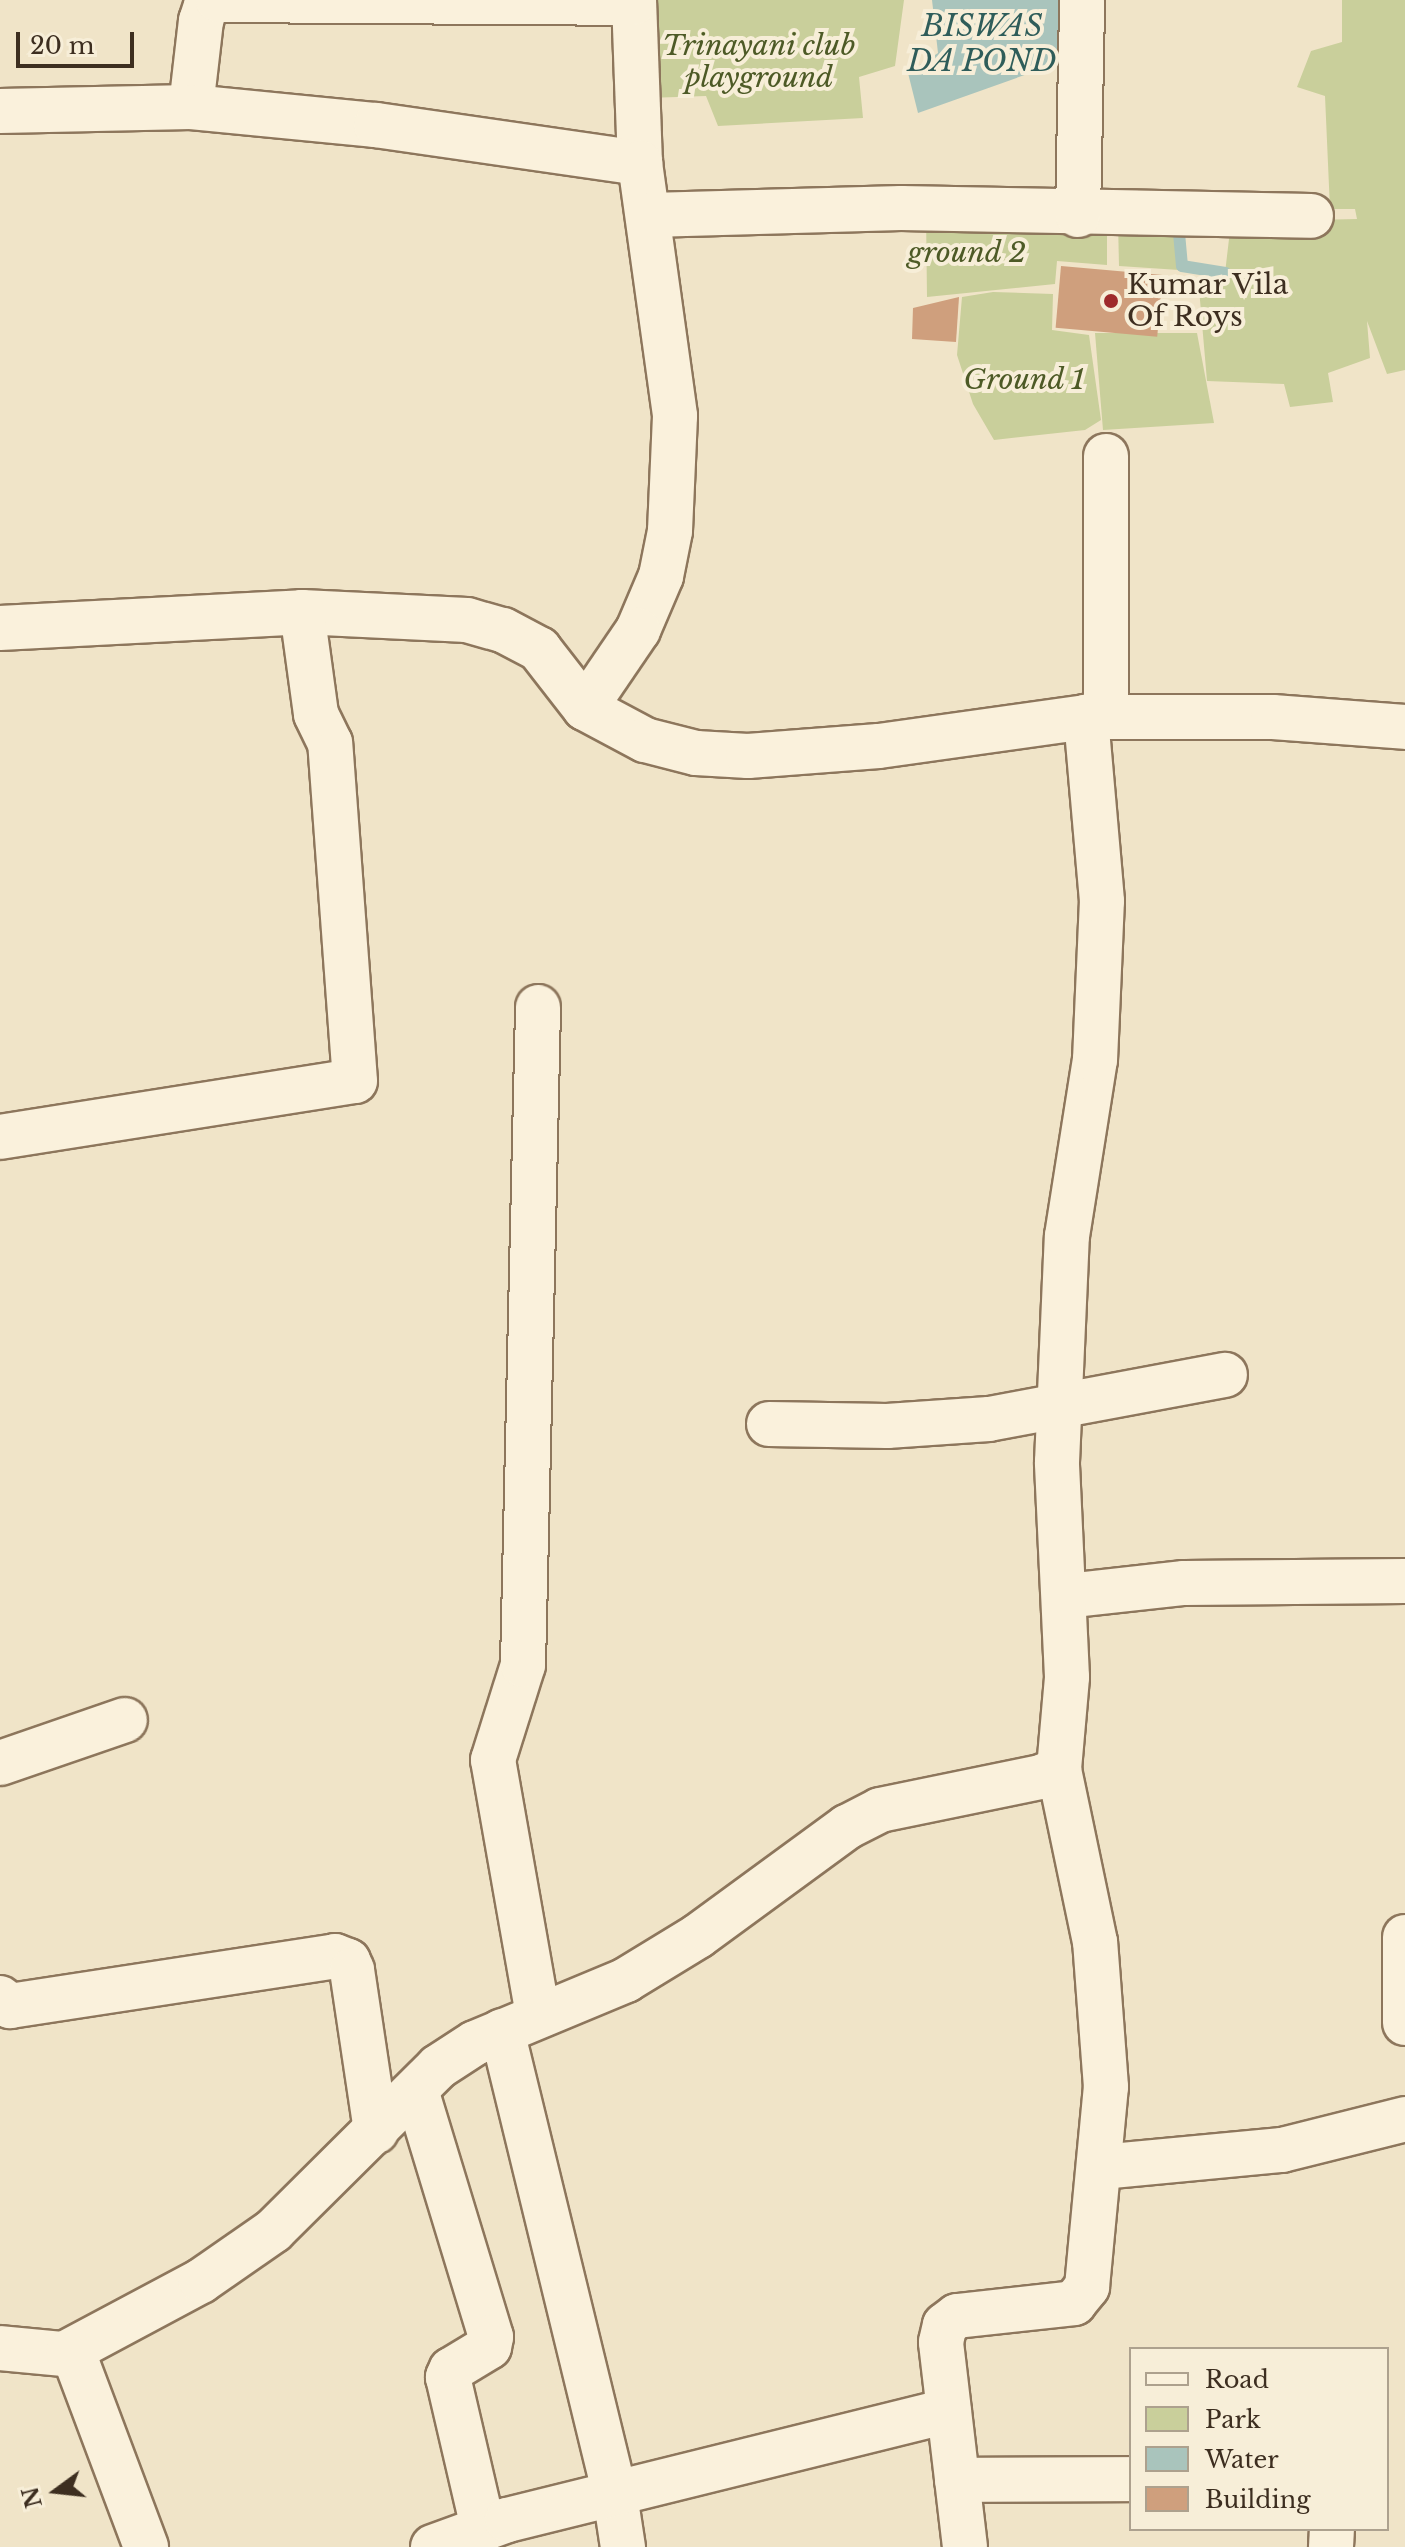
<!DOCTYPE html>
<html>
<head>
<meta charset="utf-8">
<style>
  body { margin:0 }
  #map { position:relative; width:1405px; height:2547px; overflow:hidden; background:#f0e4c8; font-family:"Libre Baskerville",serif }
  div>[style] { position:absolute }
  .green>* { inset:0; background:#c9cf9b }
  .water>* { inset:0; background:#a9c4bc }
  .stream>* { height:12px; margin:-6px; padding:0 6px; transform-origin:6px; border-radius:6px; background:#a9c4bc }
  .building>* { inset:0; background:#cf9f7d; transform-origin:0 0 }
  .roads { filter:drop-shadow(2px 0 #8d765c) drop-shadow(-2px 0 #8d765c) drop-shadow(0 2px #8d765c) drop-shadow(0 -2px #8d765c) }
  .minor>* { height:44px; margin:-22px; padding:0 22px; transform-origin:22px; border-radius:22px; background:#faf1dc }
  .dots>* { width:22px; height:22px; translate:-50% -50%; box-sizing:border-box; border:4px solid #f7eed8; border-radius:50% }
  span { translate:-50% -50%; white-space:nowrap; text-align:center; line-height:1.15; -webkit-text-stroke:8px #f7eed8; paint-order:stroke }
  .park-label { font-size:28px; color:#4d5a26; font-style:italic }
  .poi-label { font-size:28px; color:#3d2e20 }
  .left { translate:0 -50%; text-align:left }
  .water-label { font-size:30px; color:#2f5d5a; font-style:italic }
  .legend { position:absolute; left:1129px; top:2347px; width:260px; height:184px; box-sizing:border-box; background:#f7eed8; border:2px solid #ada18e; margin:0; padding:10px 14px; list-style:none; font-size:24px; color:#3d2e20 }
  .legend li { display:flex; align-items:center; gap:16px; height:40px }
  .legend b { width:40px; border:2px solid #ada18e }
  .north { position:absolute; left:16px; top:2451px; width:80px; height:80px; -webkit-text-stroke:6px #f7eed8; paint-order:stroke; rotate:255deg; font-size:22px; font-weight:700; line-height:32px; text-align:center; color:#3d2e20 }
  .north::after { content:''; display:block; margin:auto; width:28px; height:36px; background:#3d2e20; clip-path:polygon(50% 0,100% 100%,50% 72%,0 100%) }
  .scale { position:absolute; left:16px; top:32px; width:118px; height:36px; box-sizing:border-box; border:4px solid #3d2e20; border-top:0; padding-left:10px; font-size:24px; line-height:28px; white-space:nowrap; color:#3d2e20; -webkit-text-stroke:6px #f7eed8; paint-order:stroke }
</style>
</head>
<body>
<div id="map">
  <div class="green">
    <i style="clip-path:polygon(646px 0,904px 0,895px 66px,859px 77px,863px 118px,718px 126px,706px 96px,647px 98px)"></i>
    <i style="clip-path:polygon(1342px 0,1405px 0,1405px 370px,1387px 374px,1367px 321px,1370px 358px,1328px 373px,1333px 402px,1290px 407px,1284px 384px,1207px 381px,1198px 277px,1225px 273px,1231px 222px,1357px 219px,1355px 209px,1330px 209px,1325px 96px,1297px 87px,1311px 51px,1342px 42px)"></i>
    <i style="clip-path:polygon(926px 212px,1107px 220px,1107px 265px,1057px 261px,1055px 284px,927px 297px)"></i>
    <i style="clip-path:polygon(1174px 220px,1179px 270px,1119px 266px,1118px 221px)"></i>
    <i style="clip-path:polygon(993px 292px,1053px 294px,1052px 330px,1089px 335px,1101px 420px,1085px 430px,994px 440px,973px 404px,957px 355px,962px 297px)"></i>
    <i style="clip-path:polygon(1095px 333px,1197px 333px,1214px 423px,1103px 430px)"></i>
  </div>
  <div class="water">
    <i style="clip-path:polygon(932px 0,1072px 0,1064px 61px,918px 113px,908px 73px,938px 53px)"></i>
  </div>
  <div class="stream">
    <i style="left:1178px;top:222px;width:44px;rotate:84.8deg"></i>
    <i style="left:1182px;top:266px;width:44px;rotate:9.2deg"></i>
  </div>
  <div class="building">
    <i style="left:1061px;top:266px;width:102px;height:62px;rotate:5deg"></i>
    <i style="clip-path:polygon(959px 297px,956px 342px,912px 339px,913px 308px)"></i>
  </div>
  <div class="roads">
    <div class="minor">
      <i style="left:634px;top:0;width:163px;rotate:87.9deg"></i>
      <i style="left:191px;top:107px;width:87px;rotate:-83.4deg"></i>
      <i style="left:201px;top:21px;width:16px;rotate:-72deg"></i>
      <i style="left:206px;top:6px;width:13px;rotate:-27deg"></i>
      <i style="left:218px;top:0;width:416px;rotate:0.4deg"></i>
      <i style="left:0;top:111px;width:191px;rotate:-1.2deg"></i>
      <i style="left:191px;top:107px;width:186px;rotate:5.6deg"></i>
      <i style="left:376px;top:125px;width:267px;rotate:8.2deg"></i>
      <i style="left:640px;top:163px;width:255px;rotate:82.1deg"></i>
      <i style="left:675px;top:416px;width:115px;rotate:92.5deg"></i>
      <i style="left:670px;top:531px;width:46px;rotate:101.3deg"></i>
      <i style="left:661px;top:576px;width:59px;rotate:113.1deg"></i>
      <i style="left:638px;top:630px;width:94px;rotate:124.2deg"></i>
      <i style="left:650px;top:215px;width:251px;rotate:-1.6deg"></i>
      <i style="left:901px;top:208px;width:410px;rotate:1.1deg"></i>
      <i style="left:1078px;top:215px;width:215px;rotate:-88.9deg"></i>
      <i style="left:1106px;top:456px;width:260px;rotate:90deg"></i>
      <i style="left:0;top:628px;width:302px;rotate:-3deg"></i>
      <i style="left:302px;top:612px;width:165px;rotate:2.8deg"></i>
      <i style="left:467px;top:620px;width:37px;rotate:16deg"></i>
      <i style="left:503px;top:630px;width:41px;rotate:27.8deg"></i>
      <i style="left:539px;top:649px;width:75px;rotate:52.1deg"></i>
      <i style="left:585px;top:708px;width:68px;rotate:28.1deg"></i>
      <i style="left:645px;top:740px;width:53px;rotate:14.3deg"></i>
      <i style="left:696px;top:753px;width:52px;rotate:3.3deg"></i>
      <i style="left:748px;top:756px;width:131px;rotate:-4.4deg"></i>
      <i style="left:879px;top:746px;width:209px;rotate:-8deg"></i>
      <i style="left:1086px;top:717px;width:187px"></i>
      <i style="left:1273px;top:717px;width:132px;rotate:4.3deg"></i>
      <i style="left:0;top:1137px;width:359px;rotate:-9deg"></i>
      <i style="left:355px;top:1081px;width:339px;rotate:-94.2deg"></i>
      <i style="left:330px;top:743px;width:32px;rotate:-116deg"></i>
      <i style="left:316px;top:714px;width:103px;rotate:-97.8deg"></i>
      <i style="left:769px;top:1424px;width:118px;rotate:1deg"></i>
      <i style="left:887px;top:1426px;width:102px;rotate:-3.9deg"></i>
      <i style="left:989px;top:1419px;width:240px;rotate:-10.6deg"></i>
      <i style="left:1066px;top:1596px;width:119px;rotate:-6.3deg"></i>
      <i style="left:1184px;top:1583px;width:221px;rotate:-0.5deg"></i>
      <i style="left:0;top:1763px;width:132px;rotate:-19deg"></i>
      <i style="left:1405px;top:1937px;width:86px;rotate:90deg"></i>
      <i style="left:0;top:1998px;width:13px;rotate:39deg"></i>
      <i style="left:10px;top:2006px;width:329px;rotate:-8.7deg"></i>
      <i style="left:335px;top:1956px;width:14px;rotate:21deg"></i>
      <i style="left:348px;top:1961px;width:10px;rotate:66deg"></i>
      <i style="left:352px;top:1970px;width:163px;rotate:81.5deg"></i>
      <i style="left:538px;top:2015px;width:259px;rotate:-100deg"></i>
      <i style="left:493px;top:1760px;width:100px;rotate:-72.5deg"></i>
      <i style="left:523px;top:1665px;width:658px;rotate:-88.69deg"></i>
      <i style="left:502px;top:2031px;width:478px;rotate:76.3deg"></i>
      <i style="left:615px;top:2495px;width:53px;rotate:81.3deg"></i>
      <i style="left:416px;top:2090px;width:258px;rotate:73.1deg"></i>
      <i style="left:491px;top:2337px;width:10px;rotate:101deg"></i>
      <i style="left:489px;top:2347px;width:44px;rotate:148.8deg"></i>
      <i style="left:451px;top:2370px;width:8px;rotate:113deg"></i>
      <i style="left:448px;top:2377px;width:154px;rotate:76.9deg"></i>
      <i style="left:1101px;top:2167px;width:182px;rotate:-5.4deg"></i>
      <i style="left:1282px;top:2150px;width:127px;rotate:-14.1deg"></i>
      <i style="left:0;top:2348px;width:74px;rotate:5.4deg"></i>
      <i style="left:74px;top:2355px;width:205px;rotate:69.4deg"></i>
      <i style="left:68px;top:2352px;width:151px;rotate:-28.1deg"></i>
      <i style="left:201px;top:2281px;width:88px;rotate:-34.8deg"></i>
      <i style="left:273px;top:2231px;width:233px;rotate:-44.8deg"></i>
      <i style="left:438px;top:2067px;width:44px;rotate:-33deg"></i>
      <i style="left:475px;top:2043px;width:164px;rotate:-22.6deg"></i>
      <i style="left:626px;top:1980px;width:84px;rotate:-31.4deg"></i>
      <i style="left:698px;top:1936px;width:185px;rotate:-36.2deg"></i>
      <i style="left:847px;top:1827px;width:37px;rotate:-27deg"></i>
      <i style="left:880px;top:1810px;width:164px;rotate:-11.6deg"></i>
      <i style="left:1041px;top:1777px;width:20px;rotate:-24deg"></i>
      <i style="left:1059px;top:1769px;width:92px;rotate:-85deg"></i>
      <i style="left:1067px;top:1677px;width:215px;rotate:-92.7deg"></i>
      <i style="left:1057px;top:1462px;width:226px;rotate:-87.5deg"></i>
      <i style="left:1067px;top:1236px;width:178px;rotate:-81deg"></i>
      <i style="left:1095px;top:1060px;width:159px;rotate:-87.5deg"></i>
      <i style="left:1102px;top:901px;width:185px;rotate:-95deg"></i>
      <i style="left:957px;top:2480px;width:174px;rotate:-0.3deg"></i>
      <i style="left:433px;top:2547px;width:79px;rotate:-20deg"></i>
      <i style="left:507px;top:2520px;width:455px;rotate:-13.9deg"></i>
      <i style="left:965px;top:2547px;width:206px;rotate:-96.7deg"></i>
      <i style="left:941px;top:2342px;width:17px;rotate:-77deg"></i>
      <i style="left:945px;top:2325px;width:15px;rotate:-37deg"></i>
      <i style="left:957px;top:2316px;width:118px;rotate:-6.3deg"></i>
      <i style="left:1074px;top:2303px;width:21px;rotate:-51deg"></i>
      <i style="left:1087px;top:2287px;width:201px;rotate:-84.6deg"></i>
      <i style="left:1106px;top:2087px;width:145px;rotate:-94.3deg"></i>
      <i style="left:1095px;top:1942px;width:177px;rotate:-101.8deg"></i>
      <i style="left:1331px;top:2547px;width:18px;rotate:-87deg"></i>
    </div>
  </div>
  <div class="dots">
    <i style="left:1111px;top:301px;background:#9e2a2b"></i>
  </div>
  <div class="park-label">
    <span style="left:759px;top:62px">Trinayani club<br>playground</span>
    <span style="left:967px;top:253px">ground 2</span>
    <span style="left:1024px;top:380px">Ground 1</span>
  </div>
  <div class="poi-label">
    <span class="left" style="left:1127px;top:301px">Kumar Vila<br>Of Roys</span>
  </div>
  <div class="water-label">
    <span style="left:982px;top:43px">BISWAS<br>DA POND</span>
  </div>
  <ul class="legend">
  <li><b style="height:10px;background:#faf1dc"></b>Road</li>
  <li><b style="height:22px;background:#c9cf9b"></b>Park</li>
  <li><b style="height:22px;background:#a9c4bc"></b>Water</li>
  <li><b style="height:22px;background:#cf9f7d"></b>Building</li>
  </ul>
  <div class="north">N</div>
  <div class="scale">20 m</div>
</div>
</body>
</html>
